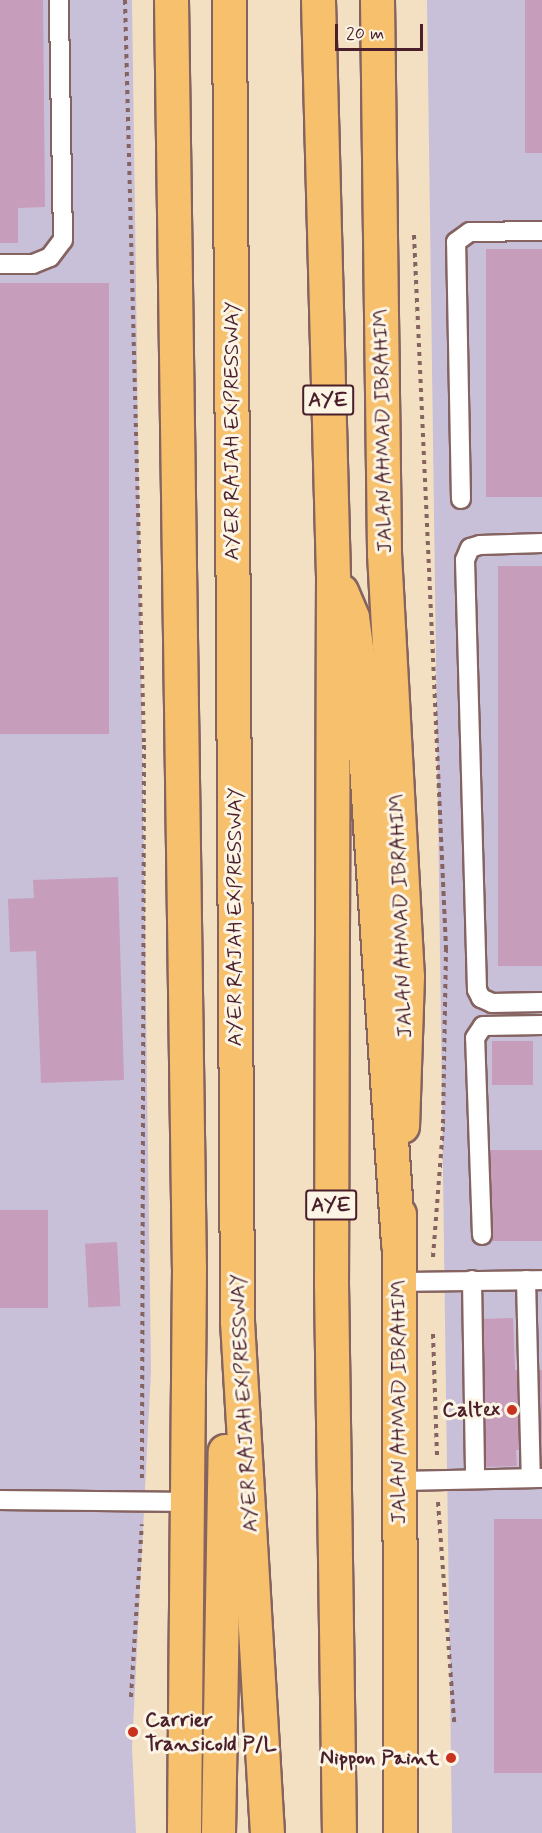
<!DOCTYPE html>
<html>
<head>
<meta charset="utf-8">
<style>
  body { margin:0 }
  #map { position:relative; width:542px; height:1833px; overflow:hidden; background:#f3e0c3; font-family:Mynerve,sans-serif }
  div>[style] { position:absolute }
  .industrial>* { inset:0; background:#c8bfd8 }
  .building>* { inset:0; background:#c69dbb; transform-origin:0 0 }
  .path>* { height:4px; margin-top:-2px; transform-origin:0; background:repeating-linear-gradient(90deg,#856360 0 4.5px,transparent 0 9px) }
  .roads { filter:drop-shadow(2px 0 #856360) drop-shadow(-2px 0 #856360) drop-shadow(0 2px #856360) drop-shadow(0 -2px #856360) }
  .service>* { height:18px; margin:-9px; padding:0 9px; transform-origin:9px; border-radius:9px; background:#fff }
  .primary>* { height:33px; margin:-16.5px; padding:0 16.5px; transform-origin:16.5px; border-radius:16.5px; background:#f7c06c }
  .motorway>* { height:33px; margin:-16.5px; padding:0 16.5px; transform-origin:16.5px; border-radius:16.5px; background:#f7c06c }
  .dots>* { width:16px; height:16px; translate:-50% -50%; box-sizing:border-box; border:3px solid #fcf5e5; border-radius:50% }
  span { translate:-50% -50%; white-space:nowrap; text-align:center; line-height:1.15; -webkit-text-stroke:6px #fcf5e5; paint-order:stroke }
  .shield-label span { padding:2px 4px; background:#fcf5e5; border:2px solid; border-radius:4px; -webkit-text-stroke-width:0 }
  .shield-label { font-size:20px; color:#4a1f2b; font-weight:700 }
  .street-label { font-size:21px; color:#4a1f2b }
  .poi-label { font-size:21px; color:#4a1f2b; font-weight:700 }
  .right { translate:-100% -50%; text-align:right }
  .left { translate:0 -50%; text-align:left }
  .scale { position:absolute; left:335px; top:24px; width:88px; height:27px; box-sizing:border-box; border:3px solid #4a1f2b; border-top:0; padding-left:8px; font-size:18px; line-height:21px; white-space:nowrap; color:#4a1f2b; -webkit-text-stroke:4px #fcf5e5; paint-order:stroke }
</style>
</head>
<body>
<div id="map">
  <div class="industrial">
    <i style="clip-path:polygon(0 0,132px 0,151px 1370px,132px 1748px,136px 1833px,0 1833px)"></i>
    <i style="clip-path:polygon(427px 0,542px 0,542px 1833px,452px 1833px)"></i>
  </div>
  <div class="building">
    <i style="clip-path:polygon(0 0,43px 0,45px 207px,18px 208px,18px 243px,0 243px)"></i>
    <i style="left:525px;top:0;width:17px;height:153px"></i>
    <i style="left:542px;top:249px;width:248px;height:56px;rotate:90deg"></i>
    <i style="left:109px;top:283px;width:451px;height:109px;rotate:90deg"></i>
    <i style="left:542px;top:566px;width:400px;height:44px;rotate:90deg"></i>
    <i style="clip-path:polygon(118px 877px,124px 1080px,41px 1083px,36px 951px,10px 952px,8px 899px,34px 898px,33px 880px)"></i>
    <i style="left:492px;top:1041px;width:41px;height:44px"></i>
    <i style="left:542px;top:1150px;width:91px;height:59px;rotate:90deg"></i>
    <i style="left:0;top:1210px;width:48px;height:98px"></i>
    <i style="left:117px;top:1242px;width:64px;height:32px;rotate:87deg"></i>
    <i style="clip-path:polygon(513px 1318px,515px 1370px,542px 1370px,542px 1450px,516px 1450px,517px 1466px,483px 1467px,481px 1319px)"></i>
    <i style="left:494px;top:1519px;width:48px;height:254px"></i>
  </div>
  <div class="path">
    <i style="left:125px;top:0;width:745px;rotate:88.54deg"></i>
    <i style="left:144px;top:745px;width:733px;rotate:90.16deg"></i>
    <i style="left:414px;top:235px;width:714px;rotate:87.43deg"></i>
    <i style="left:446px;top:948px;width:179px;rotate:91deg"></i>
    <i style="left:443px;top:1127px;width:131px;rotate:94.4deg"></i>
    <i style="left:433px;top:1334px;width:122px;rotate:88.1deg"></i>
    <i style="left:438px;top:1502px;width:221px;rotate:85.8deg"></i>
    <i style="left:131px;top:1697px;width:173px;rotate:-86.4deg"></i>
  </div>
  <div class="roads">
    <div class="service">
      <i style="left:0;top:264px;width:33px"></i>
      <i style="left:33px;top:264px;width:18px;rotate:-22deg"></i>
      <i style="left:50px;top:257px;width:21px;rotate:-53deg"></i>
      <i style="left:63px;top:240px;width:240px;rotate:-91deg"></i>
      <i style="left:461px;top:499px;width:257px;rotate:-91.1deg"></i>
      <i style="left:456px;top:242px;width:17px;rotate:-36deg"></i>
      <i style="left:470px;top:232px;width:72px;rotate:-0.8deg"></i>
      <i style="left:542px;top:543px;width:62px;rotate:178.2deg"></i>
      <i style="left:480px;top:545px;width:10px;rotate:163deg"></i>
      <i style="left:470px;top:548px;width:13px;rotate:113deg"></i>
      <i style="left:465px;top:560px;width:430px;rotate:88.4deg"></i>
      <i style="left:477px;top:990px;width:9px;rotate:63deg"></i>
      <i style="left:481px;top:998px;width:12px;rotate:24deg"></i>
      <i style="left:492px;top:1003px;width:50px;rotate:-1.1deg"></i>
      <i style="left:482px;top:1235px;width:197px;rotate:-92deg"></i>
      <i style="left:475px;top:1038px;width:14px;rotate:-56deg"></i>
      <i style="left:483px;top:1026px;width:59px;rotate:-1deg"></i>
      <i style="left:472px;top:1280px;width:199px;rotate:89.1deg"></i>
      <i style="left:526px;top:1280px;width:198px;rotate:88.6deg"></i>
      <i style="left:399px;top:1282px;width:143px;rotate:-0.8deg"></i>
      <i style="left:399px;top:1481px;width:143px;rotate:-1.2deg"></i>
      <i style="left:0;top:1500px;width:186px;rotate:0.6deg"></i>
    </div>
    <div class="primary">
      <i style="left:171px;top:0;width:1268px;rotate:89.19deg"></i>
      <i style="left:189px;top:1268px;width:565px;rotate:90.51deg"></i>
      <i style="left:377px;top:0;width:553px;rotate:89.27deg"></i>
      <i style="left:384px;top:553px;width:424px;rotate:86.9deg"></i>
      <i style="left:407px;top:976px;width:150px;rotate:91.9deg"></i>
      <i style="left:399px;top:1214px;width:619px;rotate:89.91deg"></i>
    </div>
    <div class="motorway">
      <i style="left:229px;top:0;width:1321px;rotate:89.65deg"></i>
      <i style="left:237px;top:1321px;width:513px;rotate:86.65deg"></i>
      <i style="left:318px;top:0;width:576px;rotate:88.51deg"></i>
      <i style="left:333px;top:576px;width:707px;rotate:90.16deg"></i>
      <i style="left:331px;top:1283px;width:550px;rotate:89.17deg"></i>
      <i style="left:341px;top:591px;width:28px;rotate:67deg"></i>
      <i style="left:352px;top:617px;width:60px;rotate:82.3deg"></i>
      <i style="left:360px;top:676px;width:568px;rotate:86.17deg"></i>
      <i style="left:218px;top:1833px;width:382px;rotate:-89deg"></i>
    </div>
  </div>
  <div class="dots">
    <i style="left:512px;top:1410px;background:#c8321e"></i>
    <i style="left:133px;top:1732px;background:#c8321e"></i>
    <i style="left:451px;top:1758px;background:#c8321e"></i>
  </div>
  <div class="shield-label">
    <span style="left:328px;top:400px">AYE</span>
    <span style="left:331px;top:1205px">AYE</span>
  </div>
  <div class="street-label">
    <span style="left:232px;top:431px;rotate:-90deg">AYER RAJAH EXPRESSWAY</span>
    <span style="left:383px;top:431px;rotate:-91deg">JALAN AHMAD IBRAHIM</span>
    <span style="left:401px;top:916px;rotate:-92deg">JALAN AHMAD IBRAHIM</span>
    <span style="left:235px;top:917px;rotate:-90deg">AYER RAJAH EXPRESSWAY</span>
    <span style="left:399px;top:1402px;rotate:-90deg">JALAN AHMAD IBRAHIM</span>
    <span style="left:244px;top:1403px;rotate:-93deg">AYER RAJAH EXPRESSWAY</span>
  </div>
  <div class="poi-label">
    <span class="right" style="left:500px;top:1410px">Caltex</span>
    <span class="left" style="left:145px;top:1732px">Carrier<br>Transicold P/L</span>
    <span class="right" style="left:439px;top:1758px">Nippon Paint</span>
  </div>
  <div class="scale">20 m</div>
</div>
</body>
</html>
